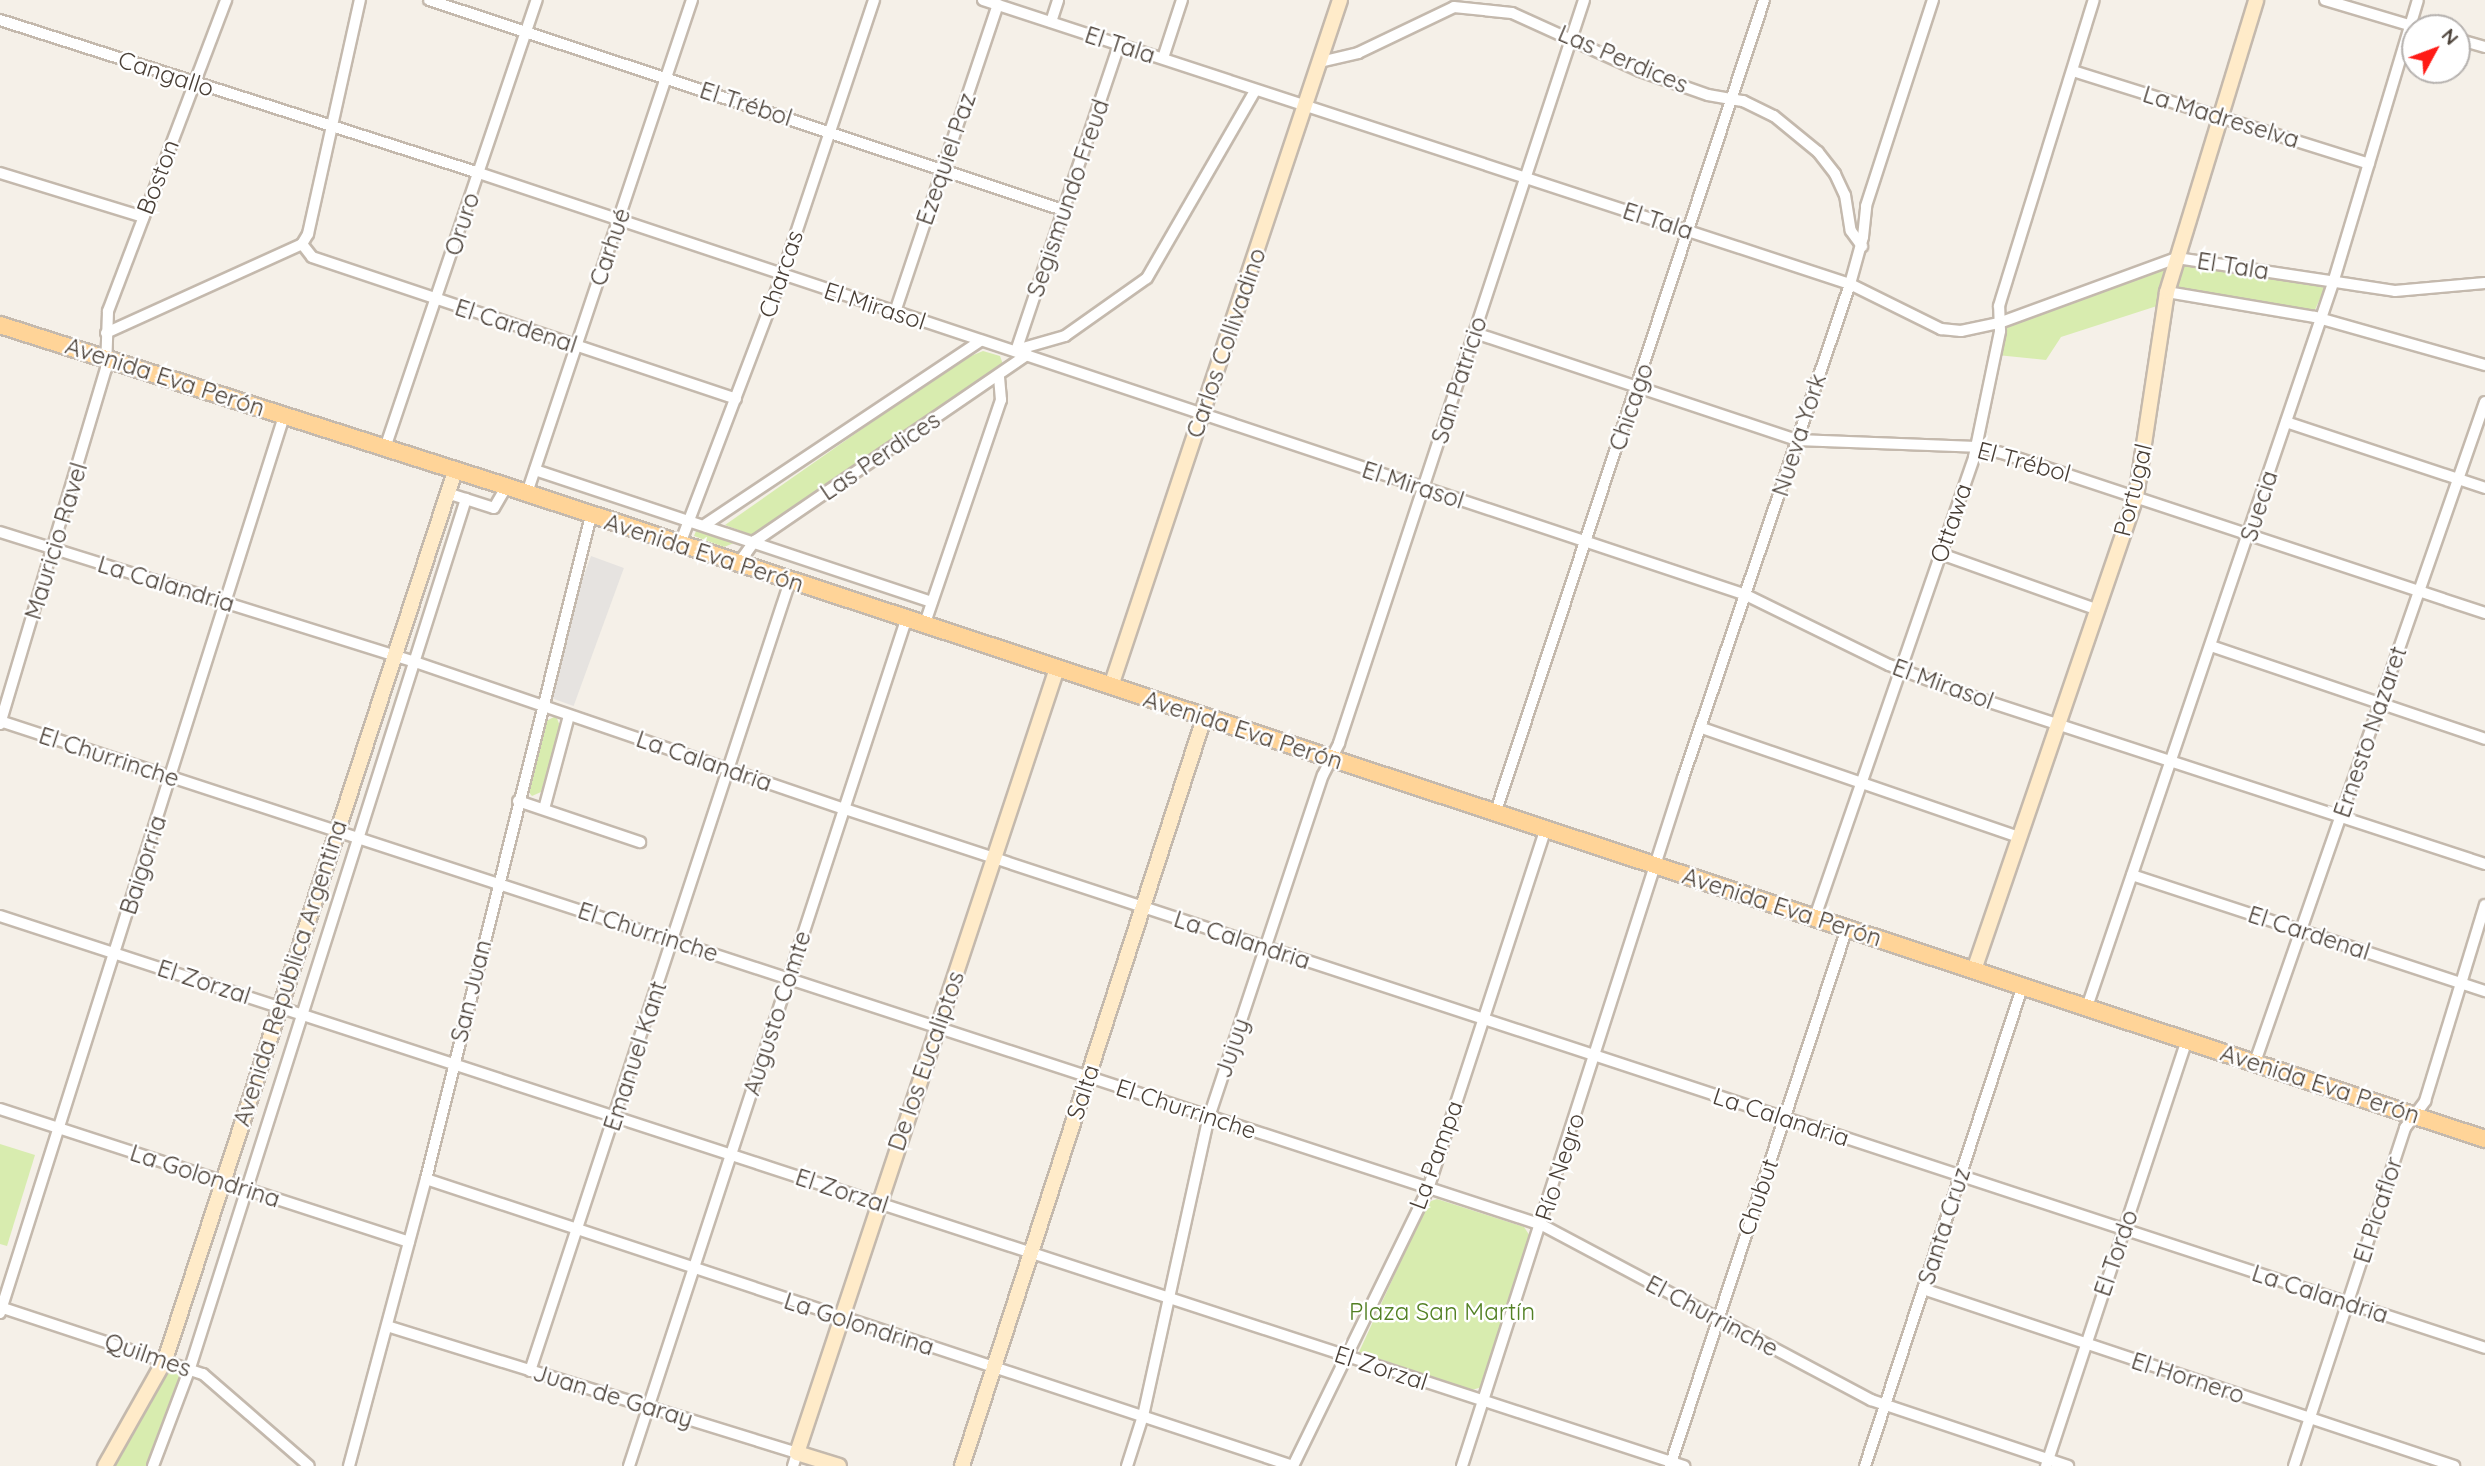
<!DOCTYPE html>
<html>
<head>
<meta charset="utf-8">
<style>
  body { margin:0 }
  #map { position:relative; width:2485px; height:1466px; overflow:hidden; background:#f5f0e8; font-family:Quicksand,sans-serif }
  div>[style] { position:absolute }
  .green>* { inset:0; background:#d8ecaf }
  .parking>* { inset:0; background:#e6e3e0; transform-origin:0 0 }
  .roads { filter:drop-shadow(2px 0 #c4b9ad) drop-shadow(-2px 0 #c4b9ad) drop-shadow(0 2px #c4b9ad) drop-shadow(0 -2px #c4b9ad) }
  .street>* { height:10px; margin:-5px; padding:0 5px; transform-origin:5px; border-radius:5px; background:#fff }
  .secondary>* { height:14px; margin:-7px; padding:0 7px; transform-origin:7px; border-radius:7px; background:#ffebc9 }
  .primary>* { height:16px; margin:-8px; padding:0 8px; transform-origin:8px; border-radius:8px; background:#ffd498 }
  span { translate:-50% -50%; white-space:nowrap; text-align:center; line-height:1.15; -webkit-text-stroke:5px #fff; paint-order:stroke }
  .street-label { font-size:24px; color:#493f36 }
  .park-label { font-size:24px; color:#538025 }
  .north { position:absolute; left:2401px; top:14px; width:70px; height:70px; box-sizing:border-box; background:#fff; border:2px solid #b6b2af; border-radius:50%; rotate:49deg; font-size:19px; font-weight:700; line-height:28px; text-align:center; color:#493f36 }
  .north::after { content:''; display:block; margin:auto; width:24px; height:32px; background:#ff1b16; clip-path:polygon(50% 0,100% 100%,50% 72%,0 100%) }
</style>
</head>
<body>
<div id="map">
  <div class="green">
    <i style="clip-path:polygon(2187px 263px,2315px 285px,2325px 288px,2313px 314px,2175px 289px,2182px 264px)"></i>
    <i style="clip-path:polygon(2166px 265px,2160px 305px,2061px 337px,2046px 360px,1997px 355px,2004px 326px)"></i>
    <i style="clip-path:polygon(983px 351px,1000px 356px,1004px 367px,761px 533px,752px 535px,725px 525px,959px 361px)"></i>
    <i style="clip-path:polygon(698px 526px,739px 541px,724px 547px,694px 536px)"></i>
    <i style="clip-path:polygon(556px 716px,560px 726px,541px 792px,532px 796px,526px 789px,544px 722px)"></i>
    <i style="clip-path:polygon(0 1144px,35px 1155px,7px 1246px,0 1244px)"></i>
    <i style="clip-path:polygon(1437px 1199px,1524px 1227px,1530px 1236px,1482px 1387px,1472px 1390px,1359px 1352px,1428px 1202px)"></i>
    <i style="clip-path:polygon(169px 1365px,186px 1371px,148px 1466px,108px 1466px)"></i>
  </div>
  <div class="parking">
    <i style="left:591px;top:556px;width:35px;height:147px;rotate:20deg"></i>
  </div>
  <div class="roads">
    <div class="street">
      <i style="left:429px;top:0;width:668px;rotate:18.33deg"></i>
      <i style="left:983px;top:0;width:912px;rotate:18.14deg"></i>
      <i style="left:1850px;top:284px;width:102px;rotate:26.3deg"></i>
      <i style="left:1941px;top:329px;width:20px;rotate:6deg"></i>
      <i style="left:1961px;top:331px;width:39px;rotate:-12deg"></i>
      <i style="left:1999px;top:323px;width:189px;rotate:-20.1deg"></i>
      <i style="left:2177px;top:258px;width:220px;rotate:8.6deg"></i>
      <i style="left:2395px;top:291px;width:90px;rotate:-5.1deg"></i>
      <i style="left:2325px;top:0;width:98px;rotate:16.6deg"></i>
      <i style="left:0;top:20px;width:503px;rotate:17.71deg"></i>
      <i style="left:479px;top:173px;width:1335px;rotate:18.42deg"></i>
      <i style="left:1746px;top:595px;width:159px;rotate:26.1deg"></i>
      <i style="left:1889px;top:665px;width:85px;rotate:20.8deg"></i>
      <i style="left:1968px;top:695px;width:544px;rotate:18.1deg"></i>
      <i style="left:1051px;top:22px;width:23px;rotate:-72deg"></i>
      <i style="left:2457px;top:39px;width:29px;rotate:16deg"></i>
      <i style="left:1163px;top:58px;width:61px;rotate:-71.9deg"></i>
      <i style="left:1320px;top:62px;width:39px;rotate:-13deg"></i>
      <i style="left:1358px;top:53px;width:106px;rotate:-25.6deg"></i>
      <i style="left:1454px;top:7px;width:58px;rotate:5.9deg"></i>
      <i style="left:1512px;top:13px;width:141px;rotate:24.4deg"></i>
      <i style="left:1640px;top:71px;width:72px;rotate:19.4deg"></i>
      <i style="left:1708px;top:95px;width:36px;rotate:10deg"></i>
      <i style="left:1743px;top:101px;width:34px;rotate:26deg"></i>
      <i style="left:1774px;top:116px;width:57px;rotate:39.3deg"></i>
      <i style="left:1818px;top:152px;width:28px;rotate:52deg"></i>
      <i style="left:1835px;top:174px;width:23px;rotate:65deg"></i>
      <i style="left:1845px;top:195px;width:36px;rotate:81deg"></i>
      <i style="left:1851px;top:231px;width:19px;rotate:54deg"></i>
      <i style="left:2073px;top:71px;width:310px;rotate:17.4deg"></i>
      <i style="left:0;top:173px;width:150px;rotate:17.1deg"></i>
      <i style="left:302px;top:244px;width:16px;rotate:52deg"></i>
      <i style="left:312px;top:257px;width:447px;rotate:18.5deg"></i>
      <i style="left:2167px;top:292px;width:150px;rotate:9.6deg"></i>
      <i style="left:2315px;top:317px;width:177px;rotate:15.8deg"></i>
      <i style="left:895px;top:312px;width:324px;rotate:-71.5deg"></i>
      <i style="left:106px;top:333px;width:215px;rotate:-24.4deg"></i>
      <i style="left:302px;top:244px;width:12px;rotate:-59deg"></i>
      <i style="left:308px;top:234px;width:240px;rotate:-77.5deg"></i>
      <i style="left:1475px;top:333px;width:339px;rotate:18.4deg"></i>
      <i style="left:1797px;top:440px;width:179px;rotate:2.2deg"></i>
      <i style="left:1976px;top:447px;width:27px;rotate:13deg"></i>
      <i style="left:2002px;top:453px;width:509px;rotate:18.33deg"></i>
      <i style="left:1016px;top:350px;width:51px;rotate:-15.9deg"></i>
      <i style="left:1065px;top:336px;width:100px;rotate:-35.3deg"></i>
      <i style="left:1147px;top:278px;width:216px;rotate:-60deg"></i>
      <i style="left:1016px;top:351px;width:323px;rotate:-71.4deg"></i>
      <i style="left:2286px;top:422px;width:210px;rotate:18.3deg"></i>
      <i style="left:385px;top:448px;width:473px;rotate:-71.3deg"></i>
      <i style="left:535px;top:470px;width:418px;rotate:18.4deg"></i>
      <i style="left:447px;top:493px;width:49px;rotate:17.7deg"></i>
      <i style="left:494px;top:508px;width:24px;rotate:-60deg"></i>
      <i style="left:527px;top:493px;width:520px;rotate:-71.5deg"></i>
      <i style="left:706px;top:524px;width:329px;rotate:-33.7deg"></i>
      <i style="left:0;top:532px;width:435px;rotate:17.4deg"></i>
      <i style="left:415px;top:662px;width:454px;rotate:18.9deg"></i>
      <i style="left:845px;top:809px;width:1726px;rotate:18.19deg"></i>
      <i style="left:680px;top:544px;width:288px;rotate:-69.2deg"></i>
      <i style="left:782px;top:275px;width:290px;rotate:-71.5deg"></i>
      <i style="left:1941px;top:554px;width:167px;rotate:19.6deg"></i>
      <i style="left:738px;top:564px;width:29px;rotate:-54deg"></i>
      <i style="left:755px;top:541px;width:330px;rotate:-34.4deg"></i>
      <i style="left:924px;top:626px;width:239px;rotate:-71.2deg"></i>
      <i style="left:1001px;top:400px;width:24px;rotate:-95deg"></i>
      <i style="left:2211px;top:646px;width:289px;rotate:18.7deg"></i>
      <i style="left:0;top:721px;width:1622px;rotate:18.1deg"></i>
      <i style="left:1542px;top:1225px;width:373px;rotate:28deg"></i>
      <i style="left:1871px;top:1400px;width:208px;rotate:18.5deg"></i>
      <i style="left:0;top:724px;width:370px;rotate:-73.4deg"></i>
      <i style="left:106px;top:369px;width:58px;rotate:-88deg"></i>
      <i style="left:108px;top:311px;width:333px;rotate:-69.2deg"></i>
      <i style="left:1702px;top:728px;width:335px;rotate:19deg"></i>
      <i style="left:518px;top:801px;width:129px;rotate:18.6deg"></i>
      <i style="left:544px;top:809px;width:96px;rotate:-75deg"></i>
      <i style="left:1495px;top:814px;width:857px;rotate:-71.71deg"></i>
      <i style="left:2132px;top:875px;width:372px;rotate:18.2deg"></i>
      <i style="left:0;top:916px;width:1772px;rotate:18.09deg"></i>
      <i style="left:1815px;top:917px;width:487px;rotate:-70.9deg"></i>
      <i style="left:1974px;top:457px;width:129px;rotate:-78.3deg"></i>
      <i style="left:2000px;top:331px;width:25px;rotate:-92deg"></i>
      <i style="left:1999px;top:306px;width:320px;rotate:-72.8deg"></i>
      <i style="left:2087px;top:1007px;width:765px;rotate:-71.23deg"></i>
      <i style="left:2333px;top:283px;width:295px;rotate:-73.3deg"></i>
      <i style="left:2255px;top:1062px;width:699px;rotate:-70.79deg"></i>
      <i style="left:0;top:1109px;width:430px;rotate:18deg"></i>
      <i style="left:426px;top:1179px;width:913px;rotate:18.32deg"></i>
      <i style="left:1923px;top:1289px;width:560px;rotate:18.43deg"></i>
      <i style="left:0;top:1307px;width:214px;rotate:18.3deg"></i>
      <i style="left:203px;top:1374px;width:140px;rotate:41deg"></i>
      <i style="left:0;top:1313px;width:941px;rotate:-72.43deg"></i>
      <i style="left:387px;top:1326px;width:429px;rotate:17.2deg"></i>
      <i style="left:797px;top:1453px;width:14px;rotate:107deg"></i>
      <i style="left:530px;top:1371px;width:832px;rotate:-71.78deg"></i>
      <i style="left:153px;top:1466px;width:105px;rotate:-69.3deg"></i>
      <i style="left:190px;top:1368px;width:912px;rotate:-72.38deg"></i>
      <i style="left:349px;top:1466px;width:297px;rotate:-75deg"></i>
      <i style="left:426px;top:1179px;width:684px;rotate:-76.04deg"></i>
      <i style="left:629px;top:1466px;width:890px;rotate:-71.87deg"></i>
      <i style="left:1127px;top:1466px;width:52px;rotate:-72.3deg"></i>
      <i style="left:1143px;top:1416px;width:306px;rotate:-77.6deg"></i>
      <i style="left:1209px;top:1117px;width:360px;rotate:-71.6deg"></i>
      <i style="left:1323px;top:775px;width:36px;rotate:-63deg"></i>
      <i style="left:1339px;top:743px;width:782px;rotate:-71.75deg"></i>
      <i style="left:1293px;top:1466px;width:308px;rotate:-64deg"></i>
      <i style="left:1428px;top:1189px;width:377px;rotate:-71.9deg"></i>
      <i style="left:1462px;top:1466px;width:723px;rotate:-72.19deg"></i>
      <i style="left:1683px;top:778px;width:521px;rotate:-71.32deg"></i>
      <i style="left:1850px;top:284px;width:49px;rotate:-74.5deg"></i>
      <i style="left:1863px;top:237px;width:31px;rotate:-84deg"></i>
      <i style="left:1866px;top:206px;width:217px;rotate:-72deg"></i>
      <i style="left:1670px;top:1466px;width:566px;rotate:-71.79deg"></i>
      <i style="left:1865px;top:1466px;width:506px;rotate:-71.82deg"></i>
      <i style="left:2046px;top:1466px;width:450px;rotate:-71.7deg"></i>
      <i style="left:2294px;top:1466px;width:356px;rotate:-71.8deg"></i>
      <i style="left:2405px;top:1128px;width:34px;rotate:-53deg"></i>
      <i style="left:2425px;top:1101px;width:205px;rotate:-73deg"></i>
    </div>
    <div class="secondary">
      <i style="left:1111px;top:686px;width:723px;rotate:-71.54deg"></i>
      <i style="left:1974px;top:970px;width:500px;rotate:-71.1deg"></i>
      <i style="left:2136px;top:497px;width:207px;rotate:-81.4deg"></i>
      <i style="left:2167px;top:292px;width:305px;rotate:-73deg"></i>
      <i style="left:105px;top:1466px;width:122px;rotate:-60.5deg"></i>
      <i style="left:165px;top:1360px;width:935px;rotate:-71.93deg"></i>
      <i style="left:839px;top:1466px;width:44px;rotate:-162.8deg"></i>
      <i style="left:797px;top:1453px;width:827px;rotate:-71.67deg"></i>
      <i style="left:962px;top:1466px;width:786px;rotate:-72.07deg"></i>
    </div>
    <div class="primary">
      <i style="left:0;top:325px;width:553px;rotate:17.68deg"></i>
      <i style="left:527px;top:493px;width:2062px;rotate:18.26deg"></i>
    </div>
  </div>
  <div class="street-label">
    <span style="left:1120px;top:45px;rotate:18deg">El Tala</span>
    <span style="left:1623px;top:59px;rotate:23deg">Las Perdices</span>
    <span style="left:166px;top:74px;rotate:18deg">Cangallo</span>
    <span style="left:746px;top:104px;rotate:18deg">El Trébol</span>
    <span style="left:2221px;top:117px;rotate:17deg">La Madreselva</span>
    <span style="left:946px;top:159px;rotate:-71deg">Ezequiel Paz</span>
    <span style="left:158px;top:177px;rotate:-69deg">Boston</span>
    <span style="left:1068px;top:198px;rotate:-71deg">Segismundo Freud</span>
    <span style="left:1658px;top:221px;rotate:18deg">El Tala</span>
    <span style="left:462px;top:224px;rotate:-72deg">Oruro</span>
    <span style="left:610px;top:247px;rotate:-71deg">Carhué</span>
    <span style="left:2233px;top:266px;rotate:9deg">El Tala</span>
    <span style="left:781px;top:274px;rotate:-71deg">Charcas</span>
    <span style="left:875px;top:306px;rotate:18deg">El Mirasol</span>
    <span style="left:516px;top:326px;rotate:18deg">El Cardenal</span>
    <span style="left:1226px;top:343px;rotate:-71deg">Carlos Collivadino</span>
    <span style="left:165px;top:377px;rotate:18deg">Avenida Eva Perón</span>
    <span style="left:1459px;top:380px;rotate:-72deg">San Patricio</span>
    <span style="left:1631px;top:407px;rotate:-71deg">Chicago</span>
    <span style="left:1799px;top:435px;rotate:-72deg">Nueva York</span>
    <span style="left:880px;top:456px;rotate:-34deg">Las Perdices</span>
    <span style="left:2024px;top:462px;rotate:15deg">El Trébol</span>
    <span style="left:1413px;top:485px;rotate:18deg">El Mirasol</span>
    <span style="left:2133px;top:490px;rotate:-76deg">Portugal</span>
    <span style="left:2259px;top:506px;rotate:-72deg">Suecia</span>
    <span style="left:1951px;top:523px;rotate:-71deg">Ottawa</span>
    <span style="left:56px;top:541px;rotate:-73deg">Mauricio Ravel</span>
    <span style="left:704px;top:553px;rotate:18deg">Avenida Eva Perón</span>
    <span style="left:166px;top:584px;rotate:17deg">La Calandria</span>
    <span style="left:1943px;top:684px;rotate:20deg">El Mirasol</span>
    <span style="left:1243px;top:730px;rotate:18deg">Avenida Eva Perón</span>
    <span style="left:2370px;top:732px;rotate:-71deg">Ernesto Nazaret</span>
    <span style="left:109px;top:757px;rotate:18deg">El Churrinche</span>
    <span style="left:704px;top:761px;rotate:19deg">La Calandria</span>
    <span style="left:143px;top:865px;rotate:-72deg">Baigorria</span>
    <span style="left:1782px;top:907px;rotate:18deg">Avenida Eva Perón</span>
    <span style="left:648px;top:932px;rotate:18deg">El Churrinche</span>
    <span style="left:2309px;top:933px;rotate:18deg">El Cardenal</span>
    <span style="left:1242px;top:940px;rotate:18deg">La Calandria</span>
    <span style="left:290px;top:973px;rotate:-72deg">Avenida República Argentina</span>
    <span style="left:204px;top:982px;rotate:18deg">El Zorzal</span>
    <span style="left:471px;top:991px;rotate:-76deg">San Juan</span>
    <span style="left:777px;top:1013px;rotate:-72deg">Augusto Comte</span>
    <span style="left:1232px;top:1048px;rotate:-71deg">Jujuy</span>
    <span style="left:635px;top:1056px;rotate:-72deg">Emanuel Kant</span>
    <span style="left:926px;top:1061px;rotate:-71deg">De los Eucaliptos</span>
    <span style="left:2320px;top:1084px;rotate:18deg">Avenida Eva Perón</span>
    <span style="left:1083px;top:1092px;rotate:-72deg">Salta</span>
    <span style="left:1186px;top:1109px;rotate:18deg">El Churrinche</span>
    <span style="left:1781px;top:1117px;rotate:18deg">La Calandria</span>
    <span style="left:1436px;top:1155px;rotate:-70deg">La Pampa</span>
    <span style="left:1560px;top:1167px;rotate:-72deg">Río Negro</span>
    <span style="left:205px;top:1176px;rotate:18deg">La Golondrina</span>
    <span style="left:842px;top:1191px;rotate:18deg">El Zorzal</span>
    <span style="left:1758px;top:1197px;rotate:-71deg">Chubut</span>
    <span style="left:2378px;top:1210px;rotate:-72deg">El Picaflor</span>
    <span style="left:1944px;top:1226px;rotate:-72deg">Santa Cruz</span>
    <span style="left:2116px;top:1253px;rotate:-71deg">El Tordo</span>
    <span style="left:2320px;top:1294px;rotate:18deg">La Calandria</span>
    <span style="left:1712px;top:1316px;rotate:28deg">El Churrinche</span>
    <span style="left:859px;top:1324px;rotate:18deg">La Golondrina</span>
    <span style="left:148px;top:1355px;rotate:19deg">Quilmes</span>
    <span style="left:1381px;top:1368px;rotate:18deg">El Zorzal</span>
    <span style="left:2188px;top:1378px;rotate:18deg">El Hornero</span>
    <span style="left:613px;top:1396px;rotate:17deg">Juan de Garay</span>
  </div>
  <div class="park-label">
    <span style="left:1442px;top:1312px">Plaza San Martín</span>
  </div>
  <div class="north">N</div>
</div>
</body>
</html>
